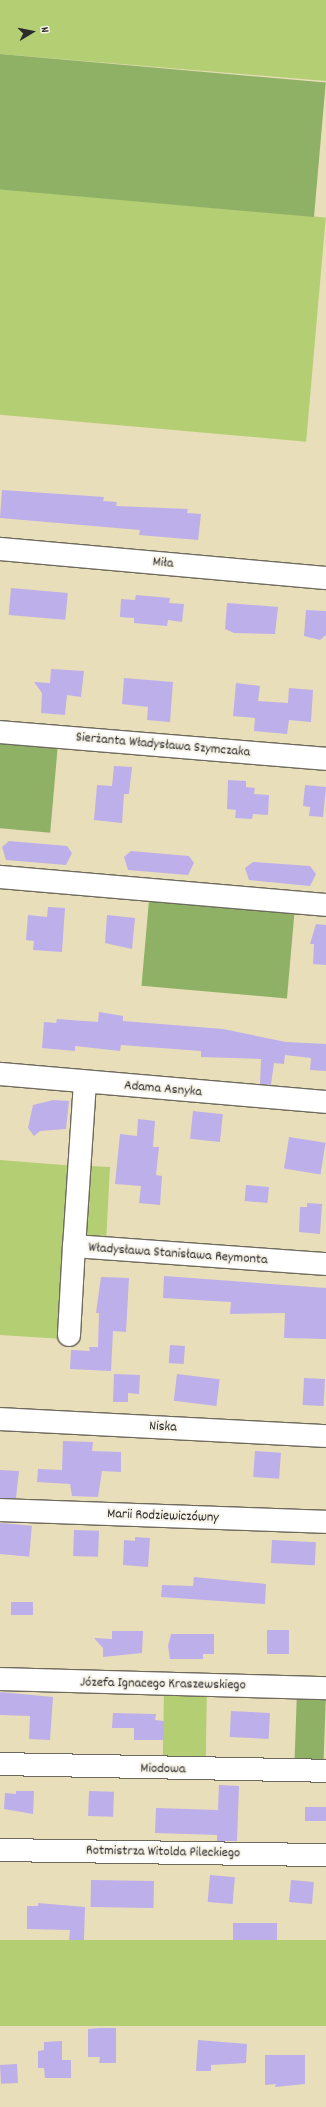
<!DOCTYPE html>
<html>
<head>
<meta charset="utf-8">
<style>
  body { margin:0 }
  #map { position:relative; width:326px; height:2107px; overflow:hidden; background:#e9deba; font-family:Dekko,sans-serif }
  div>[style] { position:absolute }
  .green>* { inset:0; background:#b4ce74; transform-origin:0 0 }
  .forest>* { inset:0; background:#8fb166; transform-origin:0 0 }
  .building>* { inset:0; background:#bdafea; transform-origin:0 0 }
  .roads { filter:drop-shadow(1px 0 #6e6a5d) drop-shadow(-1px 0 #6e6a5d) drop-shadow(0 1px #6e6a5d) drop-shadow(0 -1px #6e6a5d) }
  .minor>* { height:22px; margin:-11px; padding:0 11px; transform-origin:11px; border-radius:11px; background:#fff }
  span { translate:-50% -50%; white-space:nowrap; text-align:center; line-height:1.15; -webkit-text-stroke:4px #f7f3e8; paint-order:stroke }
  .street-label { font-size:14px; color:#2b2b2b }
  .north { position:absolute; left:12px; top:12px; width:40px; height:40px; -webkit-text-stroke:3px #f7f3e8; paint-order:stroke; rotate:80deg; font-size:11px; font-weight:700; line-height:16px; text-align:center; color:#2b2b2b }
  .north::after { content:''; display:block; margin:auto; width:14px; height:18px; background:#2b2b2b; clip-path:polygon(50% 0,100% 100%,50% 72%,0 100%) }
</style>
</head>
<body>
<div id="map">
  <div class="green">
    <i style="clip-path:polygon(0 0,326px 0,326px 81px,0 54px)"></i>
    <i style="left:0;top:189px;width:327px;height:225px;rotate:5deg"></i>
    <i style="clip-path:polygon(0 1160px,76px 1166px,63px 1339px,0 1335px)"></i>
    <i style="left:89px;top:1166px;width:21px;height:69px;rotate:3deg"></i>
    <i style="left:164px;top:1688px;width:43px;height:69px;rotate:1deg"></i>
    <i style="left:0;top:1940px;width:326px;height:86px"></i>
  </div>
  <div class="forest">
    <i style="left:0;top:54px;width:327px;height:135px;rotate:5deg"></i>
    <i style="left:0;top:741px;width:58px;height:87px;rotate:5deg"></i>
    <i style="left:149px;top:900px;width:146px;height:86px;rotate:5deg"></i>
    <i style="left:297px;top:1691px;width:29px;height:74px;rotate:2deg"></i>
  </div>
  <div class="building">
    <i style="clip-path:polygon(2px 490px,104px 497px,103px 501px,117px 502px,116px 506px,188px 509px,187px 513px,201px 514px,198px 540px,139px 535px,140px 530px,0 518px)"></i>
    <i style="left:11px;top:588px;width:57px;height:27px;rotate:5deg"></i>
    <i style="clip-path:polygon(136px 595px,170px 598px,169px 603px,184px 604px,182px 622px,168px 620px,167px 626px,134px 623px,134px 618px,120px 617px,121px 599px,135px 600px)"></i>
    <i style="clip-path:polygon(227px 603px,278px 607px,275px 634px,234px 633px,225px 629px)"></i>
    <i style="clip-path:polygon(306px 610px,326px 611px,326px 635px,320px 640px,304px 636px)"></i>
    <i style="clip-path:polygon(51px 669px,84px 671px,81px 697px,67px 695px,65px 715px,41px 713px,42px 693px,34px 682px,50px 683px)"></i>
    <i style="clip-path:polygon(124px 678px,173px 682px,170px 722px,147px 720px,148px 707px,122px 704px)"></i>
    <i style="clip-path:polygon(236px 683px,260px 686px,258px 701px,288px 703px,289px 688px,313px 690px,311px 722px,289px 720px,287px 734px,254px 731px,255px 718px,233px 716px)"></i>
    <i style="clip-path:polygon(114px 766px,132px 767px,129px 794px,124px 794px,122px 823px,94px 820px,97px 785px,112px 786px)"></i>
    <i style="clip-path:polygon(228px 780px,246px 781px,246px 787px,255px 788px,254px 794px,269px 795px,268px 815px,253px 814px,252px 819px,235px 818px,236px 810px,227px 809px)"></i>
    <i style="clip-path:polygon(305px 785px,326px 787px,323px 817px,309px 816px,310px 807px,303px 806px)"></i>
    <i style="clip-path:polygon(9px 841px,67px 846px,72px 853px,66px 865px,6px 860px,2px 847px)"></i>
    <i style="clip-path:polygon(131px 851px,189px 856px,194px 863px,188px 875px,128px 870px,124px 857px)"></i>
    <i style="clip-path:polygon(253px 862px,310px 866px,316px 874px,310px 886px,249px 880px,245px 868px)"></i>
    <i style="clip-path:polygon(48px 907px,65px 908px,62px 952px,33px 950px,34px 941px,26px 940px,28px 915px,47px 917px)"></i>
    <i style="clip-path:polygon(107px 915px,135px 918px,132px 949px,105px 943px)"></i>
    <i style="clip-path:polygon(316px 924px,326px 925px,326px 965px,313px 964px,314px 944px,310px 944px)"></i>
    <i style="clip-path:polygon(99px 1012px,123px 1016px,123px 1021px,223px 1029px,286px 1042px,326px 1044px,326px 1071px,310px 1070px,311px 1058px,285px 1055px,284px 1064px,274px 1063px,271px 1085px,260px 1084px,261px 1059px,201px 1057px,201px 1051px,121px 1045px,120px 1051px,75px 1046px,75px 1051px,42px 1048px,44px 1022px,56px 1023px,57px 1019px,98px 1022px)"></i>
    <i style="clip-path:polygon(53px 1100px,69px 1101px,66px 1129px,40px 1131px,34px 1136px,28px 1128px,33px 1105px)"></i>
    <i style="left:193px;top:1111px;width:30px;height:28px;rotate:6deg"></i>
    <i style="clip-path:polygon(138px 1119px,155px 1121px,153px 1147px,159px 1147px,156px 1175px,162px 1176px,160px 1205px,139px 1203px,141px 1186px,115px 1184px,120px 1134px,137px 1136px)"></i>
    <i style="left:289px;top:1137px;width:37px;height:32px;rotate:9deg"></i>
    <i style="left:246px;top:1185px;width:23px;height:16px;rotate:5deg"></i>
    <i style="clip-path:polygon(307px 1203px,322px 1204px,320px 1234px,299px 1232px,300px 1207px,307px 1207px)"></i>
    <i style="clip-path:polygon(164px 1276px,326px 1288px,326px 1339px,284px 1338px,285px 1313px,230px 1314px,231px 1302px,163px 1298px)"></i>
    <i style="clip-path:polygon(101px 1277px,129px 1278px,126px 1332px,113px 1331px,111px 1371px,70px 1369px,71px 1350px,90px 1351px,89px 1347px,98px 1347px,99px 1313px,96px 1313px)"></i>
    <i style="left:170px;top:1345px;width:15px;height:18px;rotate:4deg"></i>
    <i style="clip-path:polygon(114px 1374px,140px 1375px,139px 1394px,128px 1393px,128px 1402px,113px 1402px)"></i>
    <i style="left:177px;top:1374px;width:43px;height:27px;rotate:7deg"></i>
    <i style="left:304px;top:1378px;width:21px;height:27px;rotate:3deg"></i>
    <i style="clip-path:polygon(63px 1441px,93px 1442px,92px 1451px,121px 1452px,121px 1472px,102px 1471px,98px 1497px,72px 1496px,70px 1484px,37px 1482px,38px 1469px,62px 1470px)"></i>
    <i style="left:255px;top:1451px;width:26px;height:26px;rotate:4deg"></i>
    <i style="clip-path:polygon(0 1470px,19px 1471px,16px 1498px,0 1498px)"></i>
    <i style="left:0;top:1523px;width:32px;height:31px;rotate:5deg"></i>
    <i style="left:74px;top:1530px;width:25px;height:26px;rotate:2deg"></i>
    <i style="clip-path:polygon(135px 1537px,150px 1538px,148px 1567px,123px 1565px,124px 1540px,135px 1541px)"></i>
    <i style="left:272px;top:1540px;width:44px;height:23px;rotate:3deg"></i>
    <i style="clip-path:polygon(194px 1577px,266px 1584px,265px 1604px,161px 1597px,162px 1585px,193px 1586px)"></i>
    <i style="left:11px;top:1602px;width:22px;height:13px"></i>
    <i style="left:267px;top:1630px;width:22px;height:24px"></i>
    <i style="clip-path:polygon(112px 1631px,143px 1631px,142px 1653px,103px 1657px,103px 1648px,94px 1638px,112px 1639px)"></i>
    <i style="clip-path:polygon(171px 1634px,214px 1634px,214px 1654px,203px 1654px,203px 1659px,170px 1659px,168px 1646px)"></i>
    <i style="clip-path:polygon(0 1692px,53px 1697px,50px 1740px,29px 1739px,30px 1716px,0 1715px)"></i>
    <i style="left:231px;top:1711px;width:39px;height:26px;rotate:3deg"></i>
    <i style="clip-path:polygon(113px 1713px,156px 1714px,155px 1720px,164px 1721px,164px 1740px,134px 1740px,134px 1728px,112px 1728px)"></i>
    <i style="clip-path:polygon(219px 1785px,239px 1786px,237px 1841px,217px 1841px,217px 1835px,155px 1833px,156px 1808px,218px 1810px)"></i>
    <i style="clip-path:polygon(16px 1791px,34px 1791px,33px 1814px,4px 1809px,5px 1793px,16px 1794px)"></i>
    <i style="left:89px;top:1791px;width:25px;height:25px;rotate:2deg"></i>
    <i style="left:305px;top:1807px;width:21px;height:14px"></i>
    <i style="left:210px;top:1875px;width:25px;height:27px;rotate:5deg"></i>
    <i style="left:91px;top:1880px;width:63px;height:27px;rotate:1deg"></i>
    <i style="left:291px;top:1880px;width:23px;height:22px;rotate:5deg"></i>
    <i style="clip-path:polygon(38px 1903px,85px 1907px,84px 1940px,69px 1940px,70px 1930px,27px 1929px,27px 1906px,38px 1906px)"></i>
    <i style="left:233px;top:1923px;width:44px;height:17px"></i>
    <i style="clip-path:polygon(99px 2028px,116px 2028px,116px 2063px,99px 2063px,100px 2057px,88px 2057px,88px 2029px)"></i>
    <i style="clip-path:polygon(198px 2040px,247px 2044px,246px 2063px,211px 2065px,211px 2071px,196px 2071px)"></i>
    <i style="clip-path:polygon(62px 2041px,62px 2060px,71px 2060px,71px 2078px,45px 2078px,44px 2068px,38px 2068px,38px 2051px,44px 2050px,44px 2042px)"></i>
    <i style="clip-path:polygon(265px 2055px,305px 2055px,305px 2084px,275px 2087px,276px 2084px,265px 2085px)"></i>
    <i style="left:17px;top:2064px;width:19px;height:17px;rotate:87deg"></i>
  </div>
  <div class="roads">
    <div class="minor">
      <i style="left:0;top:549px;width:327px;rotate:5.1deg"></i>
      <i style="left:0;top:732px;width:327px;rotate:4.7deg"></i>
      <i style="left:0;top:877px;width:327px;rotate:4.9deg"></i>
      <i style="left:0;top:1074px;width:327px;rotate:4.9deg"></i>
      <i style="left:85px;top:1082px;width:164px;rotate:93.8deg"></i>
      <i style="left:74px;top:1246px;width:253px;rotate:4.1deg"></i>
      <i style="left:69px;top:1335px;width:89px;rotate:-86.8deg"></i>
      <i style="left:0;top:1419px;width:326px;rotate:3deg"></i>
      <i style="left:0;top:1510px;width:326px;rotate:2.1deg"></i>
      <i style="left:0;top:1679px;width:326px;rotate:1.6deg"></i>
      <i style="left:0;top:1764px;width:326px;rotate:1.2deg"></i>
      <i style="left:0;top:1850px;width:326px;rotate:0.9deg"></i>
    </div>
  </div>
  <div class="street-label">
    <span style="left:163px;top:563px;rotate:5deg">Miła</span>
    <span style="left:163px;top:745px;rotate:5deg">Sierżanta Władysława Szymczaka</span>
    <span style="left:163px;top:1089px;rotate:5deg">Adama Asnyka</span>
    <span style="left:178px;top:1254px;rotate:4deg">Władysława Stanisława Reymonta</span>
    <span style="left:163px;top:1427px;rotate:3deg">Niska</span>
    <span style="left:163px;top:1516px;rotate:2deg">Marii Rodziewiczówny</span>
    <span style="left:163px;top:1684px;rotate:1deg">Józefa Ignacego Kraszewskiego</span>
    <span style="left:163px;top:1769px;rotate:1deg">Miodowa</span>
    <span style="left:163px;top:1852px;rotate:1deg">Rotmistrza Witolda Pileckiego</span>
  </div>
  <div class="north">N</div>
</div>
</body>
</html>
